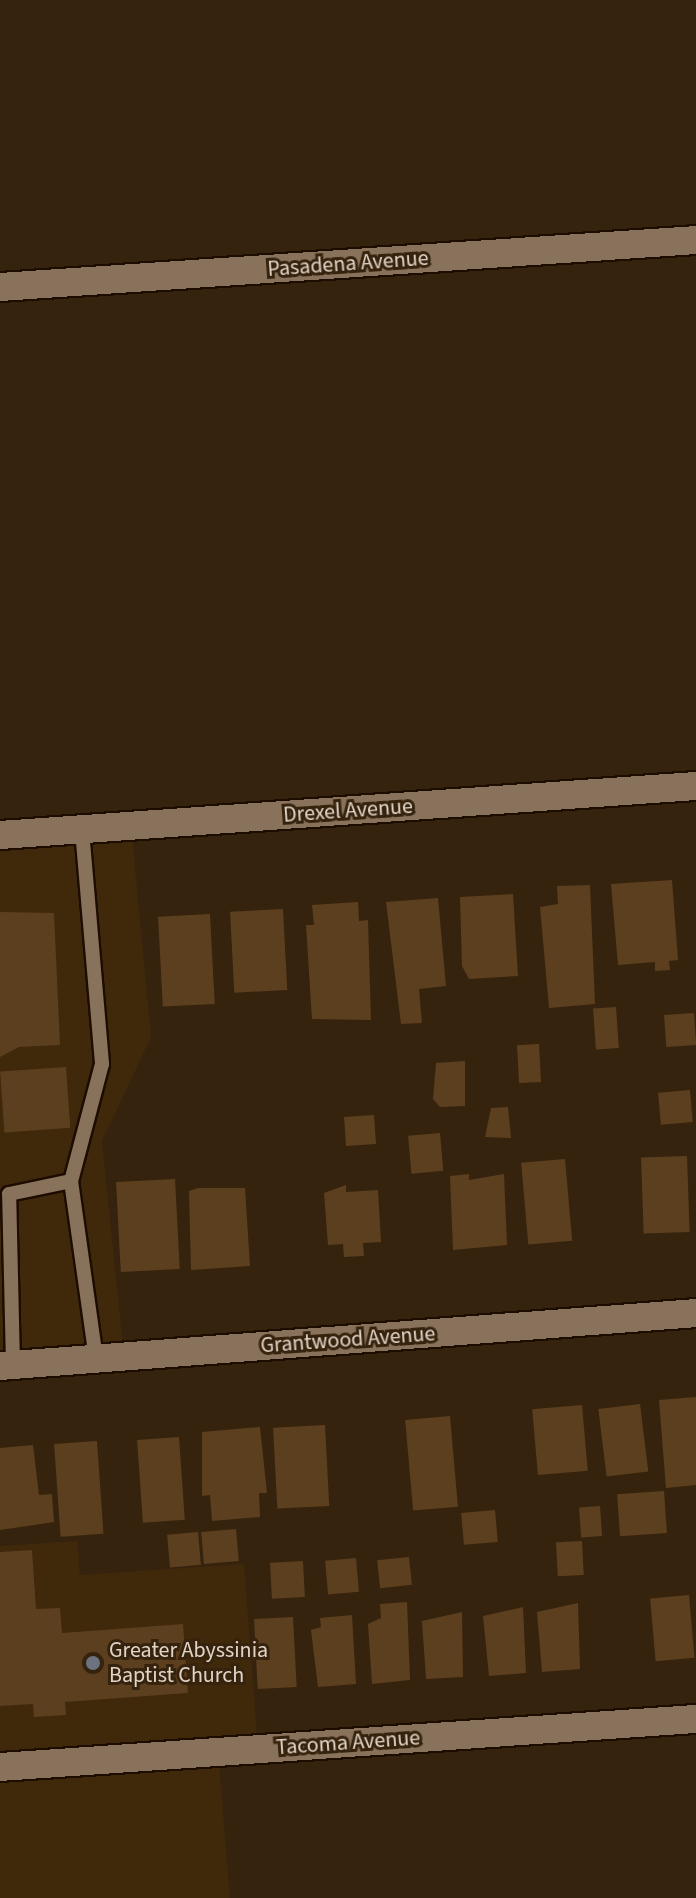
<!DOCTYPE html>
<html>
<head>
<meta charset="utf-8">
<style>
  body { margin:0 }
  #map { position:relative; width:696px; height:1898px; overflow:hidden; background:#36230d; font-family:"Source Sans 3",sans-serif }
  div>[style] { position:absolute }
  .built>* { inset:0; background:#40280b }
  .building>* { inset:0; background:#5c3f1e; transform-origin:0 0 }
  .roads { filter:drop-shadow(2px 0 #1d0c00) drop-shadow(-2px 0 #1d0c00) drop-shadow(0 2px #1d0c00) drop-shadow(0 -2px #1d0c00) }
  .lane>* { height:14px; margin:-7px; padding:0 7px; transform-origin:7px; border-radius:7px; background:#89725b }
  .street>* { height:28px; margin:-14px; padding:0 14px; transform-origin:14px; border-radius:14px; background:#89725b }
  .dots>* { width:22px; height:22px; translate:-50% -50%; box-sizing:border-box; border:4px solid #36230d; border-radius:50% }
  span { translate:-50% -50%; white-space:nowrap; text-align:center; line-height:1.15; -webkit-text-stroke:6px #36230d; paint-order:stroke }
  .street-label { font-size:22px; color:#e1d4c7 }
  .poi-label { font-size:22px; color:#e1d4c7 }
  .left { translate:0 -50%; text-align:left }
</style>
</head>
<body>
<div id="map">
  <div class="built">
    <i style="clip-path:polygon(131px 827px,151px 1037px,102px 1141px,124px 1357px,0 1366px,0 835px)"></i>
    <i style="clip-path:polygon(77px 1541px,80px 1575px,244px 1564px,258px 1749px,218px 1752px,230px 1898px,0 1898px,0 1546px)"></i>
  </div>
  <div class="building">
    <i style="clip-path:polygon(672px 880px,678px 960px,669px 961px,670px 970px,655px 971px,655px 962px,618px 965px,611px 884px)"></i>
    <i style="clip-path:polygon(590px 885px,595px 1004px,549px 1008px,540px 907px,558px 904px,557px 886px)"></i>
    <i style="clip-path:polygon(513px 894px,518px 976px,469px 979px,462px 966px,460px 897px)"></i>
    <i style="clip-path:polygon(438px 898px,446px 986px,419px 989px,422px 1023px,401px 1024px,386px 902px)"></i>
    <i style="clip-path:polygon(358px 902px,359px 921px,368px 920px,371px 1020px,312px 1019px,306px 925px,314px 925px,312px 905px)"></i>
    <i style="left:283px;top:909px;width:81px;height:53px;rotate:87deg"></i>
    <i style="clip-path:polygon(0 912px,54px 913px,60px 1045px,19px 1047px,0 1057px)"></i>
    <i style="left:210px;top:914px;width:90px;height:52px;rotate:87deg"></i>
    <i style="left:616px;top:1007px;width:41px;height:23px;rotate:86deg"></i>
    <i style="left:694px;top:1013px;width:32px;height:30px;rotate:86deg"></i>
    <i style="left:539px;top:1044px;width:38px;height:22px;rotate:87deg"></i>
    <i style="clip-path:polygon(465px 1061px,465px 1106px,440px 1107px,433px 1099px,436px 1063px)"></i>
    <i style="left:66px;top:1067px;width:61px;height:66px;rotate:86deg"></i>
    <i style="left:690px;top:1090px;width:32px;height:32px;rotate:85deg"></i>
    <i style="clip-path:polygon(508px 1107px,511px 1138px,485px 1137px,491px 1108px)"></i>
    <i style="left:374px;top:1115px;width:29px;height:30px;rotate:86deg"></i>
    <i style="left:440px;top:1133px;width:38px;height:32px;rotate:85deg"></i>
    <i style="left:687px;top:1156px;width:76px;height:46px;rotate:88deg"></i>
    <i style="left:565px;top:1159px;width:82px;height:44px;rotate:85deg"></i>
    <i style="clip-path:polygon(469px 1174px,469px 1180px,504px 1174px,507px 1245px,453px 1250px,450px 1176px)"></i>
    <i style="left:175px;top:1179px;width:90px;height:59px;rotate:87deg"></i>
    <i style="clip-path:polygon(346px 1185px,346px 1192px,378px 1190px,381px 1242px,363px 1243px,364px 1256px,344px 1257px,343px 1244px,328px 1245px,324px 1193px)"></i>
    <i style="clip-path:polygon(198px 1188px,245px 1188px,250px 1266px,191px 1270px,189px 1191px)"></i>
    <i style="clip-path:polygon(696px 1397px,696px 1485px,666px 1488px,659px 1400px)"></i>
    <i style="left:640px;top:1404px;width:68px;height:42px;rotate:83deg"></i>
    <i style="left:582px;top:1405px;width:66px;height:50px;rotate:85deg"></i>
    <i style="left:450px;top:1416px;width:91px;height:45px;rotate:85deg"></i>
    <i style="left:325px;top:1425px;width:81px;height:52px;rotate:87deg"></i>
    <i style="clip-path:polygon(260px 1427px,267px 1493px,259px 1493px,260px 1517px,212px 1521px,210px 1495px,202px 1496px,202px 1432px)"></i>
    <i style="left:179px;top:1437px;width:83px;height:42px;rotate:86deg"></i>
    <i style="left:97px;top:1441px;width:93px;height:43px;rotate:86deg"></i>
    <i style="clip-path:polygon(33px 1445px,39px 1495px,52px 1494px,54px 1522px,0 1530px,0 1448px)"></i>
    <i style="left:664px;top:1491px;width:42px;height:47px;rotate:86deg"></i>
    <i style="left:600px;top:1506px;width:30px;height:21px;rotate:86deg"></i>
    <i style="left:495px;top:1510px;width:32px;height:34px;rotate:85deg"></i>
    <i style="left:236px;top:1529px;width:32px;height:35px;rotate:85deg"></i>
    <i style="left:198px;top:1532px;width:33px;height:31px;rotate:85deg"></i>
    <i style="left:582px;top:1541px;width:34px;height:26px;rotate:87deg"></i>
    <i style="clip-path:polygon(32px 1550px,36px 1609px,60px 1608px,62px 1633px,183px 1624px,188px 1693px,65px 1702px,66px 1715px,34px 1717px,33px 1704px,0 1706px,0 1552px)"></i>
    <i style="left:409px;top:1557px;width:28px;height:32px;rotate:84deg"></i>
    <i style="left:356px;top:1558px;width:34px;height:31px;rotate:85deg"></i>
    <i style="left:303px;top:1561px;width:36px;height:33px;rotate:87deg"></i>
    <i style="left:689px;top:1595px;width:63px;height:39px;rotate:85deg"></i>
    <i style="clip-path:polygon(407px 1602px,410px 1680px,372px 1684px,368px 1624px,381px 1618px,380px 1604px)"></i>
    <i style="clip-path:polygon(578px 1603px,580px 1669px,542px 1672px,537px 1612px)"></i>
    <i style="clip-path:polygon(523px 1607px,526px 1673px,489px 1676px,483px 1616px)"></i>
    <i style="clip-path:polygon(462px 1612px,463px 1677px,426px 1679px,422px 1621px)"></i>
    <i style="clip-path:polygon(352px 1615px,356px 1684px,318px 1687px,311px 1630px,321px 1627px,320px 1618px)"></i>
    <i style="left:293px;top:1617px;width:70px;height:39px;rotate:87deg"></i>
  </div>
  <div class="roads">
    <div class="lane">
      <i style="left:82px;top:830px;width:235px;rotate:85.1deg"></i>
      <i style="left:102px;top:1064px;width:121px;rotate:104.8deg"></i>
      <i style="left:71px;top:1181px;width:180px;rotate:82deg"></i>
      <i style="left:13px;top:1365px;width:171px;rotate:-91.3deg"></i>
      <i style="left:9px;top:1194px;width:63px;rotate:-11.8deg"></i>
    </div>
    <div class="street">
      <i style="left:0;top:287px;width:698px;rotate:-3.86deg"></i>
      <i style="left:0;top:835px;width:698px;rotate:-4.03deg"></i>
      <i style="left:0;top:1366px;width:698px;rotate:-4.35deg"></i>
      <i style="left:0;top:1767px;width:698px;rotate:-3.95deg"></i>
    </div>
  </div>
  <div class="dots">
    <i style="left:93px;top:1663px;background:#6b7280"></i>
  </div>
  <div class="street-label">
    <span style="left:348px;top:264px;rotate:-4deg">Pasadena Avenue</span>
    <span style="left:348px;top:811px;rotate:-4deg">Drexel Avenue</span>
    <span style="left:348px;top:1340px;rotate:-4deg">Grantwood Avenue</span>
    <span style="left:348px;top:1743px;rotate:-4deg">Tacoma Avenue</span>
  </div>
  <div class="poi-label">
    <span class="left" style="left:109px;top:1663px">Greater Abyssinia<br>Baptist Church</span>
  </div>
</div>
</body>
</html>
